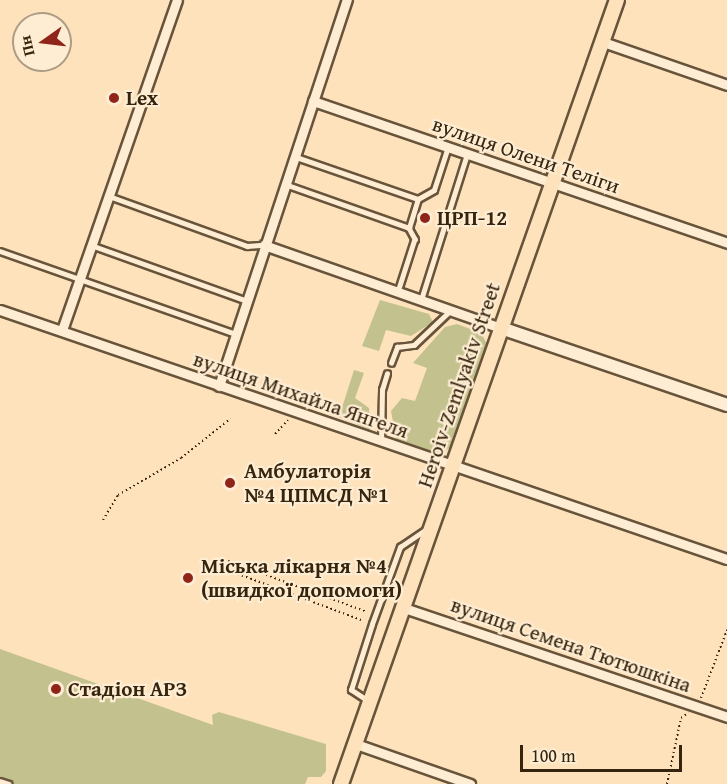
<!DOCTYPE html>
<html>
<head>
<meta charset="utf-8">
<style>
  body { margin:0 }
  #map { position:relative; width:727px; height:784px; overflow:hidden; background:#fde2bc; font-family:"Gentium Book Plus",serif }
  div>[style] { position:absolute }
  .green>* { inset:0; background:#c3c28e }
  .path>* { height:2px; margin-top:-1px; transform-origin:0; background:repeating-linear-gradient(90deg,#36250e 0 1.5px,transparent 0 4.5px) }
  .roads { filter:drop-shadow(2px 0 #68543a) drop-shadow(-2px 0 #68543a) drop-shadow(0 2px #68543a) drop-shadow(0 -2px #68543a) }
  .lane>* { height:4.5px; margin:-2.25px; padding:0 2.25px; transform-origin:2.25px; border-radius:2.25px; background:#feecd3 }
  .street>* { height:9px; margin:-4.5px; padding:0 4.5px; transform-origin:4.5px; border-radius:4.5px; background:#feecd3 }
  .secondary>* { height:12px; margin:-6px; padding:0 6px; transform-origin:6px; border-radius:6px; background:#feecd3 }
  .primary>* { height:14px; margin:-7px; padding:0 7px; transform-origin:7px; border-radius:7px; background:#fde2bc }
  .dots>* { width:16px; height:16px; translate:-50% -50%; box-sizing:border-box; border:3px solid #feecd3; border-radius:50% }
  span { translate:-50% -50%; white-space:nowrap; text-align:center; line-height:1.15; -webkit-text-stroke:4.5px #feecd3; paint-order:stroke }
  .poi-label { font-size:21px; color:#36250e; font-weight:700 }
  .left { translate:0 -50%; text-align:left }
  .street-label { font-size:21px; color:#36250e }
  .north { position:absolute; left:12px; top:12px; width:60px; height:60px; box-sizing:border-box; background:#feecd3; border:2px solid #ae9c84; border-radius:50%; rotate:256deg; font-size:16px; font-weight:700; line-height:24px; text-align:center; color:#36250e }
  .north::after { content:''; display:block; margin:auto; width:21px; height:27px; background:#8f2418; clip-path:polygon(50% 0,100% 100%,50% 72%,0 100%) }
  .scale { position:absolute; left:520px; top:745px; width:162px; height:27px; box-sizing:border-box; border:3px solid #36250e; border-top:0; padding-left:8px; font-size:18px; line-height:21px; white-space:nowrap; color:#36250e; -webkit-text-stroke:4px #feecd3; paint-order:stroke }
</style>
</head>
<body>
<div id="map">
  <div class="green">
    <i style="clip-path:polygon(380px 300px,429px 314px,433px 322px,411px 336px,386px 330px,379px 351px,362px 346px)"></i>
    <i style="clip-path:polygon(457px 324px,481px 333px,487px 344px,451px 447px,440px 455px,396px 439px,391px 411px,402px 398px,415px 401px,427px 368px,413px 363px,445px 327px)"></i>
    <i style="clip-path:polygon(354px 370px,364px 373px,355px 398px,369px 408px,370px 430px,339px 417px)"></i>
    <i style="clip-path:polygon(0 649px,213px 725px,212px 715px,219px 712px,326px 744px,326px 771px,321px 777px,308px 777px,305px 784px,0 784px)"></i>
  </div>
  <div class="path">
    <i style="left:275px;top:434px;width:19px;rotate:-47deg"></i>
    <i style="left:103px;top:520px;width:29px;rotate:-59deg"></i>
    <i style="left:118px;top:495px;width:73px;rotate:-30.4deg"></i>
    <i style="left:181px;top:458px;width:63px;rotate:-38.5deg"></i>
    <i style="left:228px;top:561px;width:148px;rotate:20.1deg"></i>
    <i style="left:225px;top:569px;width:148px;rotate:20.5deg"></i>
    <i style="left:701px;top:698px;width:73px;rotate:-69.1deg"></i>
    <i style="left:667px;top:784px;width:67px;rotate:-78deg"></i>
    <i style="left:681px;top:718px;width:9px;rotate:-36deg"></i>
  </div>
  <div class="roads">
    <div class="lane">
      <i style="left:296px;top:157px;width:129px;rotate:19deg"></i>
      <i style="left:418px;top:199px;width:18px;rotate:-29deg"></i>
      <i style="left:434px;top:190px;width:45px;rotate:-72deg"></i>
      <i style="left:285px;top:184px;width:132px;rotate:19.5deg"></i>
      <i style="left:409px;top:228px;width:13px;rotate:61deg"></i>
      <i style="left:415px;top:239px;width:56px;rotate:107.8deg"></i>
      <i style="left:109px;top:196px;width:147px;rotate:19.9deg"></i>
      <i style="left:247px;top:246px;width:16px;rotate:-4deg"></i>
      <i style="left:409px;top:228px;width:30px;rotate:-73deg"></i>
      <i style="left:91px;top:245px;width:166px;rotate:19.7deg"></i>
      <i style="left:0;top:251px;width:250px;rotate:19.4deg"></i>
      <i style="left:421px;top:300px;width:153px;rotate:-72.5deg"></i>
      <i style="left:391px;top:363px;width:17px;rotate:-69deg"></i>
      <i style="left:397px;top:347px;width:17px;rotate:-7deg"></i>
      <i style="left:414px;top:345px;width:51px;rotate:-43.4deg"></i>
      <i style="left:381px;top:442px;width:52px;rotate:-88.9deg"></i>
      <i style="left:382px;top:390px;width:17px;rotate:-73deg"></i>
      <i style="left:368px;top:701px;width:20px;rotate:-147deg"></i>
      <i style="left:351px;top:690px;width:69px;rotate:-72.3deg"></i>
      <i style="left:372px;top:624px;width:82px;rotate:-70deg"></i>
      <i style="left:400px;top:547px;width:32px;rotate:-34deg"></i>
      <i style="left:0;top:781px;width:9px;rotate:18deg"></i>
    </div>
    <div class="street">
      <i style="left:603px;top:42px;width:131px;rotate:19.1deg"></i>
      <i style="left:313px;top:101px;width:438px;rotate:18.9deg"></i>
      <i style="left:264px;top:245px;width:251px;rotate:19.3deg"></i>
      <i style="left:0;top:310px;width:768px;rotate:18.91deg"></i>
      <i style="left:62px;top:330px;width:349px;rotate:-70.8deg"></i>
      <i style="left:219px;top:386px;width:407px;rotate:-71.7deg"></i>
      <i style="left:404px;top:608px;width:341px;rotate:18.6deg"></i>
      <i style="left:356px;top:744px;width:121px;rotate:19.3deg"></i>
    </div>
    <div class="secondary">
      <i style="left:501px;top:328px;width:239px;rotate:18.8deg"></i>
    </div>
    <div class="primary">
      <i style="left:341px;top:784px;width:831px;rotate:-70.61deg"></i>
    </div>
  </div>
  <div class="dots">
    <i style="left:114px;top:98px;background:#8f2418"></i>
    <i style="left:425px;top:218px;background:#8f2418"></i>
    <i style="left:230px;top:483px;background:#8f2418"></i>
    <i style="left:188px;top:578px;background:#8f2418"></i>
    <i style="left:56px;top:689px;background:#8f2418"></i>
  </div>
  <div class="poi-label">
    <span class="left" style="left:126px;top:98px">Lex</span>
    <span class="left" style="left:437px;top:218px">ЦРП-12</span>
    <span class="left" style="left:244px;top:483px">Амбулаторія<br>№4 ЦПМСД №1</span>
    <span class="left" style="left:201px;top:578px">Міська лікарня №4<br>(швидкої допомоги)</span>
    <span class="left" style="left:68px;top:689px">Стадіон АРЗ</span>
  </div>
  <div class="street-label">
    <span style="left:526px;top:155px;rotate:19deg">вулиця Олени Теліги</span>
    <span style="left:459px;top:385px;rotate:-71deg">Heroiv-Zemlyakiv Street</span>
    <span style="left:301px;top:395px;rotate:19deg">вулиця Михайла Янгеля</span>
    <span style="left:571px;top:645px;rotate:19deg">вулиця Семена Тютюшкіна</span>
  </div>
  <div class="north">Пн</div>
  <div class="scale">100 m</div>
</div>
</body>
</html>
